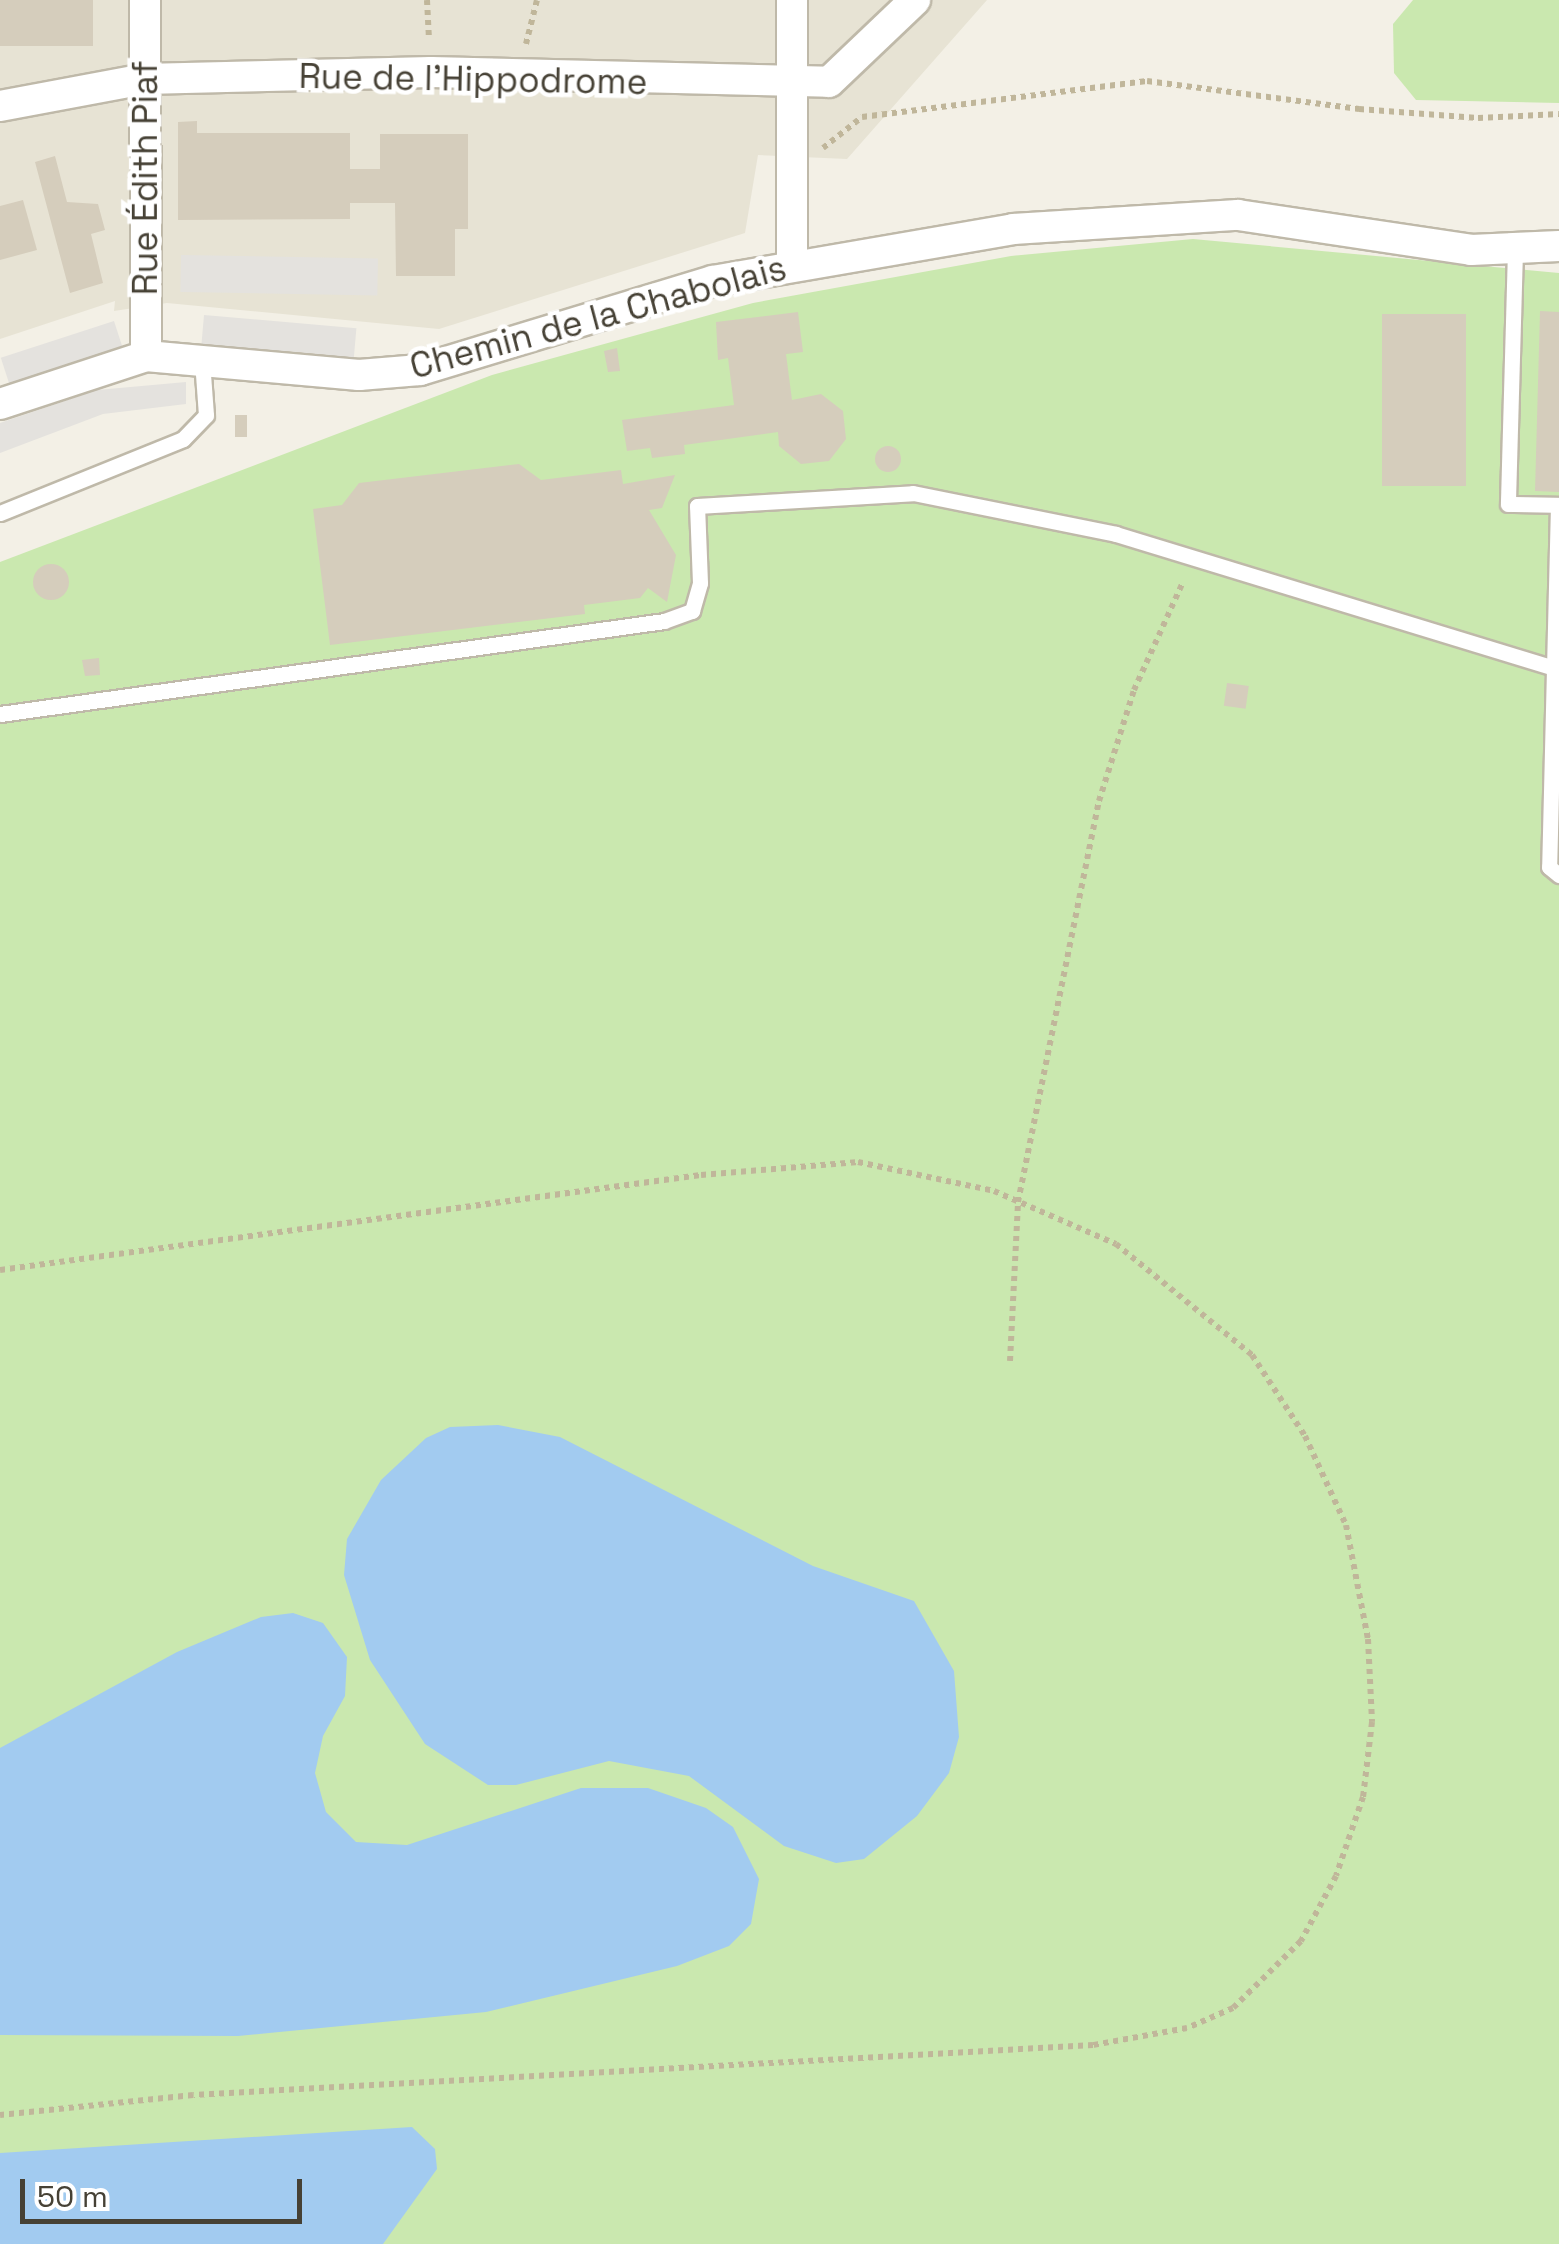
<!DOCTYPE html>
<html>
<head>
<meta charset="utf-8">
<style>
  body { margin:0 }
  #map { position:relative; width:1559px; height:2244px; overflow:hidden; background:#f3f0e6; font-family:"Space Grotesk",sans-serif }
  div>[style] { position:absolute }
  .residential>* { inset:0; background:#e7e3d4 }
  .green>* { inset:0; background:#cae8af }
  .parking>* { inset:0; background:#e4e2de; transform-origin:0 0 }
  .water>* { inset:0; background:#a2cbf0 }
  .building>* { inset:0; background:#d5cdbc; transform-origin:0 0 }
  .round { border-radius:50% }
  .path>* { height:6px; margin-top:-3px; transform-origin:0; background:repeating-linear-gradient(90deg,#c0b69a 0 5px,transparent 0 10px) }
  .roads { filter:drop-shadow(2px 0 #bfb9a9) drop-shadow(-2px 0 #bfb9a9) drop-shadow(0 2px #bfb9a9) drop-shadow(0 -2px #bfb9a9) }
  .service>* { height:15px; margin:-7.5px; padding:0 7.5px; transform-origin:7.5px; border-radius:7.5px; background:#fff }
  .minor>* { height:30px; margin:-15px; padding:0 15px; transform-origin:15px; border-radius:15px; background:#fff }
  span { translate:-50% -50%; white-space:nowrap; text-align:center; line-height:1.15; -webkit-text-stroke:9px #fff; paint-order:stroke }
  .street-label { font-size:35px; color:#464135 }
  .scale { position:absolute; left:20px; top:2179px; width:282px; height:45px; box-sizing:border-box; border:5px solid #464135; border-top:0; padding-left:12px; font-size:30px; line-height:35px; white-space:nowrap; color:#464135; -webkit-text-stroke:8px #fff; paint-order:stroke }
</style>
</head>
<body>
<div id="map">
  <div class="residential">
    <i style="clip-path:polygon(0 0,987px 0,847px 159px,758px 155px,745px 233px,439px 329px,167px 303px,114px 311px,115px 301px,0 339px)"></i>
  </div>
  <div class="green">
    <i style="clip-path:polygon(1413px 0,1559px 0,1559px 103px,1416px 100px,1394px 73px,1393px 24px)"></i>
    <i style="clip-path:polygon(1193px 239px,1559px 273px,1559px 2244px,0 2244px,0 562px,492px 375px,753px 303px,1011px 256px)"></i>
  </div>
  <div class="parking">
    <i style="left:181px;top:255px;width:197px;height:37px;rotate:1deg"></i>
    <i style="left:204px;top:315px;width:153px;height:29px;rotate:5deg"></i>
    <i style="left:114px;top:321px;width:28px;height:119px;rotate:72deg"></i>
    <i style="clip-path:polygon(186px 382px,186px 404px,103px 414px,0 453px,0 423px,97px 390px)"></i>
  </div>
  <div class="water">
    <i style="clip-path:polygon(498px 1425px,560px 1437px,813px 1566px,914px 1601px,954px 1671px,959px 1737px,949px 1773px,917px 1816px,864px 1859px,836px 1863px,784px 1846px,689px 1776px,609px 1761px,516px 1785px,488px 1785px,425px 1744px,370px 1660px,344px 1575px,347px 1539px,381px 1480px,426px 1438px,450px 1427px)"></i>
    <i style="clip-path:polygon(293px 1613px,323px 1623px,347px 1657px,345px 1696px,323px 1736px,315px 1773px,326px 1812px,356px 1842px,407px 1845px,581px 1788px,648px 1788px,706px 1808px,733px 1827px,759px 1879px,751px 1924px,729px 1946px,677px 1966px,486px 2012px,238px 2036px,0 2035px,0 1748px,177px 1652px,261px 1617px)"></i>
    <i style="clip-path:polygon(412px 2127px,435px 2149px,437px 2169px,383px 2244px,0 2244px,0 2153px)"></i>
  </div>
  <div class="building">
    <i style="left:0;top:0;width:93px;height:46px"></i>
    <i style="clip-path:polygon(197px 121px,197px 133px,350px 133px,350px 169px,380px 169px,380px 134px,468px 134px,468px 229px,455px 229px,455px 276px,396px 276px,395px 203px,350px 203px,350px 219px,178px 220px,178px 122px)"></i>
    <i style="clip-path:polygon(55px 156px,67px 202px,98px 204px,105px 230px,91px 234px,103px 283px,70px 293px,35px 162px)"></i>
    <i style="clip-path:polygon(23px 200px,37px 250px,0 260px,0 206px)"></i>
    <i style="clip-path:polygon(1540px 311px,1559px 312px,1559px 492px,1535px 491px)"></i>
    <i style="clip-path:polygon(798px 312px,803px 352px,786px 354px,792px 400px,821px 394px,843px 411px,846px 439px,829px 461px,801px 464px,779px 446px,778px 432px,684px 445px,685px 454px,652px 458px,650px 448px,627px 451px,622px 420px,734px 405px,728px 358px,718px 360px,716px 322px)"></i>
    <i style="left:1382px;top:314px;width:84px;height:172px"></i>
    <i style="clip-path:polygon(617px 348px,620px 371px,608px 372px,604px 351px)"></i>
    <i style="left:235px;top:415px;width:12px;height:22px"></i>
    <i class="round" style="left:875px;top:446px;width:26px;height:26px"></i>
    <i style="clip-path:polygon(519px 464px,541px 480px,621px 470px,623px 484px,675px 475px,662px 508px,649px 510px,676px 555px,667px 602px,648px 588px,640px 598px,584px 605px,585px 614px,330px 645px,313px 509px,342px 505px,359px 483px)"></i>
    <i class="round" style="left:33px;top:564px;width:36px;height:36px"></i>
    <i style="clip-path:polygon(99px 658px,100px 675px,85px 676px,82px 660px)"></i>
    <i style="left:1227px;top:683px;width:22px;height:23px;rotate:8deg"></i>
  </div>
  <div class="path">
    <i style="left:427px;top:0;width:40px;rotate:87.1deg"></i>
    <i style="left:526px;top:44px;width:45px;rotate:-76deg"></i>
    <i style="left:823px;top:148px;width:50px;rotate:-38.5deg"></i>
    <i style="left:862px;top:117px;width:287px;rotate:-7.2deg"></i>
    <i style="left:1147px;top:81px;width:214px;rotate:7.5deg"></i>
    <i style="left:1359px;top:109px;width:119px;rotate:4.3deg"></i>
    <i style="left:1478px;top:118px;width:81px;rotate:-2.8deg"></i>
    <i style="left:0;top:1270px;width:707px;rotate:-7.72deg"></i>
    <i style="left:701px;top:1175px;width:158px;rotate:-4.7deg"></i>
    <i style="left:858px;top:1162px;width:139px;rotate:12deg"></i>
    <i style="left:994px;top:1191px;width:133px;rotate:23.5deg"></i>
    <i style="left:1116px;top:1244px;width:176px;rotate:39.2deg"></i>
    <i style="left:1252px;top:1355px;width:97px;rotate:56.8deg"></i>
    <i style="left:1305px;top:1436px;width:98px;rotate:65.3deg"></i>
    <i style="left:1346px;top:1525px;width:116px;rotate:79.1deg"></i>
    <i style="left:1368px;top:1639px;width:83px;rotate:87.2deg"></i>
    <i style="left:1372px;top:1722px;width:76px;rotate:96.8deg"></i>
    <i style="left:1363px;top:1797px;width:83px;rotate:108.9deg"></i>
    <i style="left:1336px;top:1876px;width:74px;rotate:118.3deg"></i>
    <i style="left:1301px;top:1941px;width:95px;rotate:135.4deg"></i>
    <i style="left:1233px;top:2008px;width:50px;rotate:156.5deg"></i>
    <i style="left:1187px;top:2028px;width:96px;rotate:169.7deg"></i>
    <i style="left:1093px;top:2045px;width:901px;rotate:176.82deg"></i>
    <i style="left:193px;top:2095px;width:194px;rotate:174.1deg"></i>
    <i style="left:1010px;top:1361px;width:159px;rotate:-87.1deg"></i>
    <i style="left:1018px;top:1202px;width:409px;rotate:-78.6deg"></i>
    <i style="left:1099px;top:801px;width:116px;rotate:-72.5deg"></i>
    <i style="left:1134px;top:690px;width:119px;rotate:-65.6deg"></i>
  </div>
  <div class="roads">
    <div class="service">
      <i style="left:1515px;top:250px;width:254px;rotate:91.6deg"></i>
      <i style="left:1508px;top:504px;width:51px;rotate:1.1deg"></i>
      <i style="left:1558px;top:505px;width:362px;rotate:91.4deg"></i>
      <i style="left:1549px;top:867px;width:13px;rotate:39deg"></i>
      <i style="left:0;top:513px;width:197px;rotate:-22deg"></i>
      <i style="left:183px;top:439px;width:33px;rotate:-46deg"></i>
      <i style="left:206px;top:415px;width:55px;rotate:-94.2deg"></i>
      <i style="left:0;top:714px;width:670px;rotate:-7.97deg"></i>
      <i style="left:664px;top:621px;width:30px;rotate:-20deg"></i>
      <i style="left:692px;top:611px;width:29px;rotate:-74deg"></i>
      <i style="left:700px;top:583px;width:77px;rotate:-92.2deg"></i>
      <i style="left:697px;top:506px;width:216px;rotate:-3.4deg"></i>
      <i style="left:913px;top:493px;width:207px;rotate:11.4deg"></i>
      <i style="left:1116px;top:534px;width:458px;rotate:17deg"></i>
    </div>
    <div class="minor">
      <i style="left:145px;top:0;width:356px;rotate:89.8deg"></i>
      <i style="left:792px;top:0;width:263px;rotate:90deg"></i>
      <i style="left:0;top:106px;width:147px;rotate:-10.6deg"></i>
      <i style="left:144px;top:79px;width:287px;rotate:-1.4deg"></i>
      <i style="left:431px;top:72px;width:398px;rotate:1.4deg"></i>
      <i style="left:829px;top:82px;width:119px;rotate:-43.6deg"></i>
      <i style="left:0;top:404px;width:154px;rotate:-18.2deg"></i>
      <i style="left:146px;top:356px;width:214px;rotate:5.1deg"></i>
      <i style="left:359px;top:375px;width:61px;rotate:-4.7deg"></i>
      <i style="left:420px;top:370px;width:306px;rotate:-16.9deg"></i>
      <i style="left:713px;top:281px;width:304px;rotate:-9.8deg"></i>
      <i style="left:1013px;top:229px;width:225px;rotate:-3.6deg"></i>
      <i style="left:1238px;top:215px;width:236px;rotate:8.5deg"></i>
      <i style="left:1471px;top:250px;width:88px;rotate:-2.6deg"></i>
    </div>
  </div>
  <div class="street-label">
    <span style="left:473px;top:79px;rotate:1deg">Rue de l'Hippodrome</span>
    <span style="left:145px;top:178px;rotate:-90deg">Rue Édith Piaf</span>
    <span style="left:598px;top:317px;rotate:-15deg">Chemin de la Chabolais</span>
  </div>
  <div class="scale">50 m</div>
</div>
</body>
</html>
